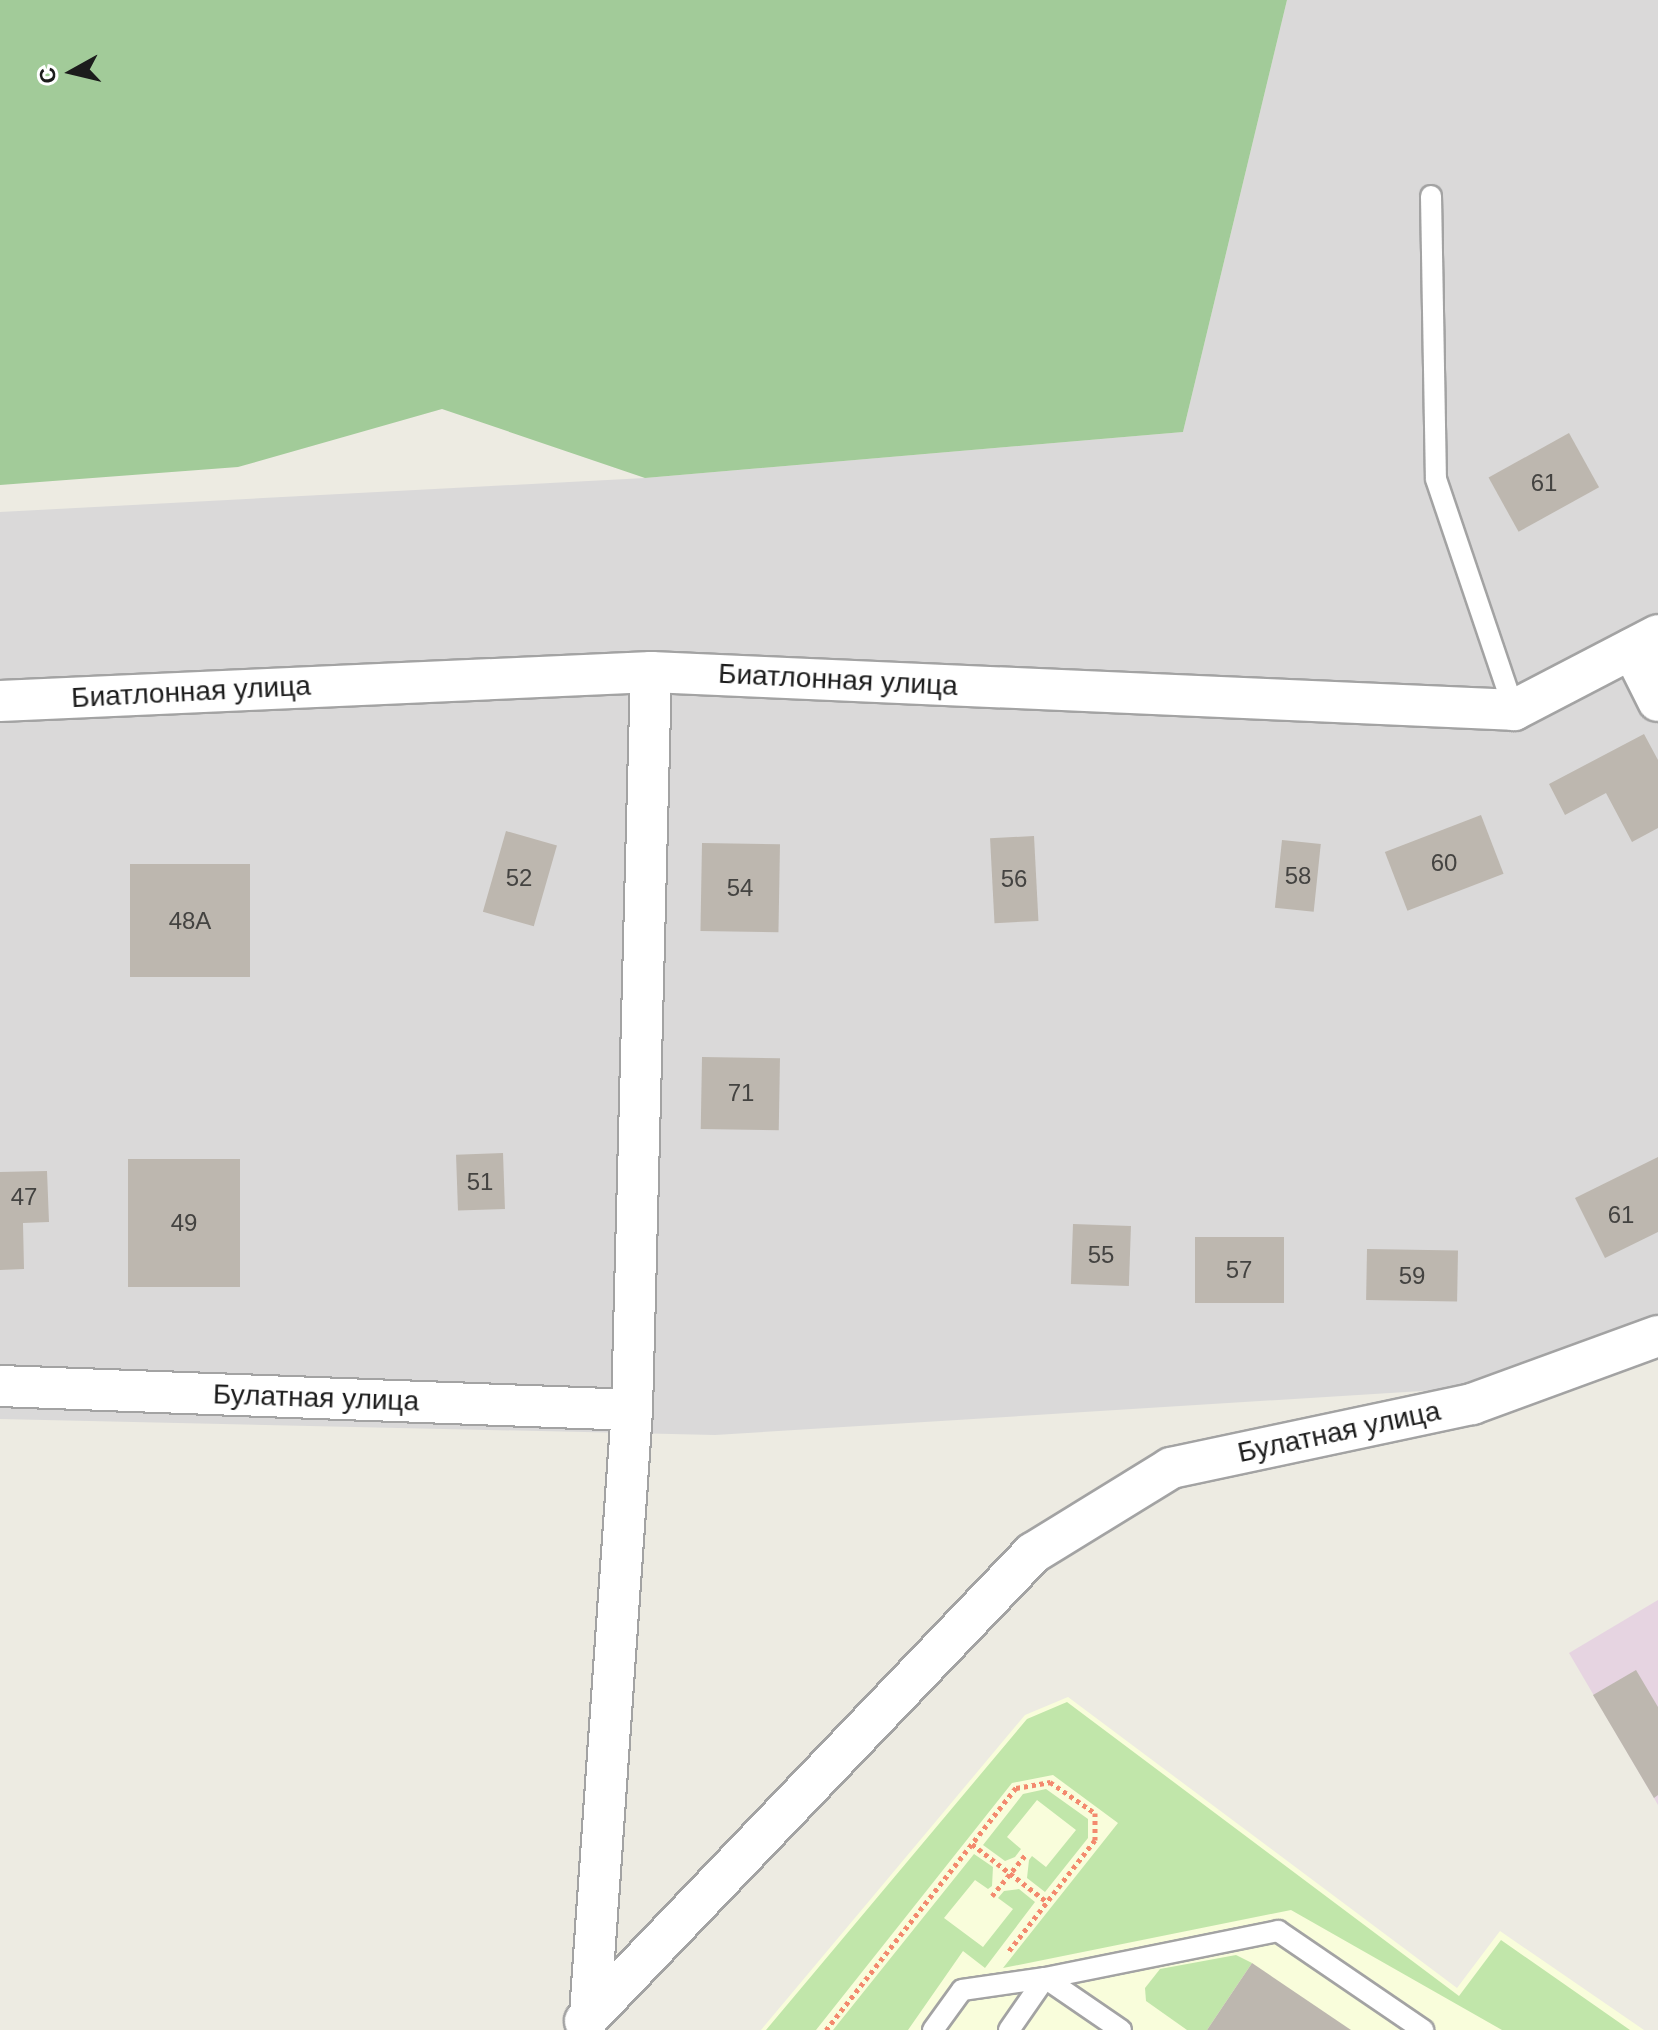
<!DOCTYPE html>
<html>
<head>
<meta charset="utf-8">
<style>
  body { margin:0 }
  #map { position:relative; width:1658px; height:2030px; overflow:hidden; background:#edebe2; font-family:Arial,sans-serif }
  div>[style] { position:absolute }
  .residential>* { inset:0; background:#dad9d9 }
  .industrial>* { inset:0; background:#e6d4e1 }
  .education>* { inset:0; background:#f9fddb }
  .grass>* { inset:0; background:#c1e6aa }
  .forest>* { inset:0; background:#a2cb99 }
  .building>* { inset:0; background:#bdb7af; transform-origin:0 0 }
  .path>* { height:5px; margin-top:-2.5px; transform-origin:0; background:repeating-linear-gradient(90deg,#f38a6e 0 4px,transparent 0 8px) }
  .roads { filter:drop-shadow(2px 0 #a3a3a3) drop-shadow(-2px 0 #a3a3a3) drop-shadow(0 2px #a3a3a3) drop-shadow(0 -2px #a3a3a3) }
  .lane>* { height:20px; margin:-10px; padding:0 10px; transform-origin:10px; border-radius:10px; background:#fff }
  .street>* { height:40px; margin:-20px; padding:0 20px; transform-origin:20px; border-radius:20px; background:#fff }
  span { translate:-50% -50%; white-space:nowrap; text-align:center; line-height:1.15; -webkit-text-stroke:6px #fff; paint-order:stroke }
  .number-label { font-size:24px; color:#444341 }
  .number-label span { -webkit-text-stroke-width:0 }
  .street-label { font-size:28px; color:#1c1c1c }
  .north { position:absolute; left:32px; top:32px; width:80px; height:80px; -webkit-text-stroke:6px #fff; paint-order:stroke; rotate:262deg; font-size:22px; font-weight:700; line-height:32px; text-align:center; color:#1c1c1c }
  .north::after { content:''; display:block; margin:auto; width:28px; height:36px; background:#1c1c1c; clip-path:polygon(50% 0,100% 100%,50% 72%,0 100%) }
</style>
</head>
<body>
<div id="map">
  <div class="residential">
    <i style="clip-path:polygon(1287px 0,1658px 0,1658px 1351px,1599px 1380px,715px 1435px,0 1419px,0 512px,645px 478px,1183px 432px)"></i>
  </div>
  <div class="industrial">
    <i style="clip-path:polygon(1658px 1600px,1658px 1805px,1569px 1653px)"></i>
  </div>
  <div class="education">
    <i style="clip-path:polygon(1068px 1697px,1457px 1988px,1500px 1931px,1644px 2030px,761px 2030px,1025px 1715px)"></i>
  </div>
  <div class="grass">
    <i style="clip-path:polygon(1067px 1702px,1459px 1996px,1501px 1940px,1630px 2030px,1502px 2030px,1291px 1910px,1003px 1968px,1118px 1823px,1053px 1775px,1012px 1783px,816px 2030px,766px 2030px,1027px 1719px)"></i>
    <i style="clip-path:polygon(1046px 1789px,1088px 1819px,1088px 1838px,1045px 1892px,1027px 1878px,1029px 1860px,1032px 1856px,1046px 1867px,1076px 1830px,1037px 1800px,1007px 1837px,1021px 1849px,1015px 1857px,1005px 1861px,983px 1845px,1023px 1794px)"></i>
    <i style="clip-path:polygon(974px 1854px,993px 1867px,992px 1886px,988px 1889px,975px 1880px,944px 1918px,983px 1947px,1013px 1909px,998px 1898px,1004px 1891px,1019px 1889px,1035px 1902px,985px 1968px,963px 1951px,908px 2030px,833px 2030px)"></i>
    <i style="clip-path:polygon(1236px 1955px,1252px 1963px,1207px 2030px,1187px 2030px,1146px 2001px,1145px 1988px,1160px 1969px)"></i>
  </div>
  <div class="forest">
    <i style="clip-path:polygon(0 0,1287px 0,1183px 432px,645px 478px,442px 409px,238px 467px,0 485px)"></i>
  </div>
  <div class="building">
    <i style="left:1569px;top:433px;width:62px;height:92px;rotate:61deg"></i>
    <i style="clip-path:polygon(1644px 734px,1658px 760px,1658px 828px,1632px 842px,1606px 793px,1565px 815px,1549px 784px)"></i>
    <i style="left:1481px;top:815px;width:63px;height:103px;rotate:69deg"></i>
    <i style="left:506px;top:831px;width:53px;height:84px;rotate:16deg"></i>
    <i style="left:1034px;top:836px;width:85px;height:44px;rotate:87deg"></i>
    <i style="left:1282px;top:840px;width:39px;height:68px;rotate:6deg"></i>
    <i style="left:702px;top:843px;width:78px;height:88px;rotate:1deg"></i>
    <i style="left:130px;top:864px;width:120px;height:113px"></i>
    <i style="left:702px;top:1057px;width:78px;height:72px;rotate:1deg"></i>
    <i style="left:503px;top:1153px;width:56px;height:47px;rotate:88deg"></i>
    <i style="clip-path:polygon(1658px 1157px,1658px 1232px,1605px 1258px,1575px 1198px)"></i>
    <i style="left:128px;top:1159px;width:112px;height:128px"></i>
    <i style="clip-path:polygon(47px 1171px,49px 1222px,23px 1223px,24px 1269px,0 1270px,0 1172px)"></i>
    <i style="left:1073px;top:1224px;width:58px;height:60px;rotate:2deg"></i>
    <i style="left:1195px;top:1237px;width:89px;height:66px"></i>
    <i style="left:1367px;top:1249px;width:91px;height:51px;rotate:1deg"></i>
    <i style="clip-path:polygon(1636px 1670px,1658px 1707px,1658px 1795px,1654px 1798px,1593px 1695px)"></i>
    <i style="clip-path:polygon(1252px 1963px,1351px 2030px,1207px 2030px)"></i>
  </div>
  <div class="path">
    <i style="left:972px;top:1844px;width:95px;rotate:37.7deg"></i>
    <i style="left:992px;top:1896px;width:55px;rotate:-50.9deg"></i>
    <i style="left:826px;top:2030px;width:308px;rotate:-51.9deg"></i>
    <i style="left:1016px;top:1788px;width:35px;rotate:-10deg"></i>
    <i style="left:1050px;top:1782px;width:55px;rotate:34.6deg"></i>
    <i style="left:1095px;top:1813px;width:27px;rotate:90deg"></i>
    <i style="left:1095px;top:1840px;width:142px;rotate:127.8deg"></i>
  </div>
  <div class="roads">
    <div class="lane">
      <i style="left:1431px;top:196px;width:283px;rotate:89deg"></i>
      <i style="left:1436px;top:479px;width:244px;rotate:71.3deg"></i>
      <i style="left:933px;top:2030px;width:49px;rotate:-54.1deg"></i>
      <i style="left:962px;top:1990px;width:84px;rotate:-8.2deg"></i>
      <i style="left:1045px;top:1978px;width:92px;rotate:34.4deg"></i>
      <i style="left:1009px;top:2030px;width:63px;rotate:-55.3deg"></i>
      <i style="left:1045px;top:1978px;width:238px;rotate:-11.4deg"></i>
      <i style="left:1278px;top:1931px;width:176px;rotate:34.3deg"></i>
    </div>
    <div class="street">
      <i style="left:1632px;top:649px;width:58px;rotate:63.4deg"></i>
      <i style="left:0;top:701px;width:652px;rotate:-2.55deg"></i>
      <i style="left:651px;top:672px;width:864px;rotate:2.52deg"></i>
      <i style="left:1514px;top:710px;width:162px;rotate:-27.5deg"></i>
      <i style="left:0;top:1386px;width:632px;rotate:2.17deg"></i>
      <i style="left:590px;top:2015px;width:606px;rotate:-86.03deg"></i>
      <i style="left:632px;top:1410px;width:738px;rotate:-88.53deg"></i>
      <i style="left:585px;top:2021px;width:648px;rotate:-46.25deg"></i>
      <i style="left:1033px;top:1553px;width:162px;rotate:-31.6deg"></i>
      <i style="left:1171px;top:1468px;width:308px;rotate:-12deg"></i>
      <i style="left:1472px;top:1404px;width:198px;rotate:-20.1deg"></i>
    </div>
  </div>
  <div class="number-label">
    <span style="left:1544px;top:483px">61</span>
    <span style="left:1444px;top:863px">60</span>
    <span style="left:1298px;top:876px">58</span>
    <span style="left:519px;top:878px">52</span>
    <span style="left:1014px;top:879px">56</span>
    <span style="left:740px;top:888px">54</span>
    <span style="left:190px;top:921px">48А</span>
    <span style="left:741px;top:1093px">71</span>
    <span style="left:480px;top:1182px">51</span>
    <span style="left:24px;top:1197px">47</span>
    <span style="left:1621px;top:1215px">61</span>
    <span style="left:184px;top:1223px">49</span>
    <span style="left:1101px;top:1255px">55</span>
    <span style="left:1239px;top:1270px">57</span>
    <span style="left:1412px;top:1276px">59</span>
  </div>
  <div class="street-label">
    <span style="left:838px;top:680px;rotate:3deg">Биатлонная улица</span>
    <span style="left:191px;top:692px;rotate:-3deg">Биатлонная улица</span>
    <span style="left:316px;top:1398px;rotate:2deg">Булатная улица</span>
    <span style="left:1339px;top:1432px;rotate:-12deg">Булатная улица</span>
  </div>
  <div class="north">С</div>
</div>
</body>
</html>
